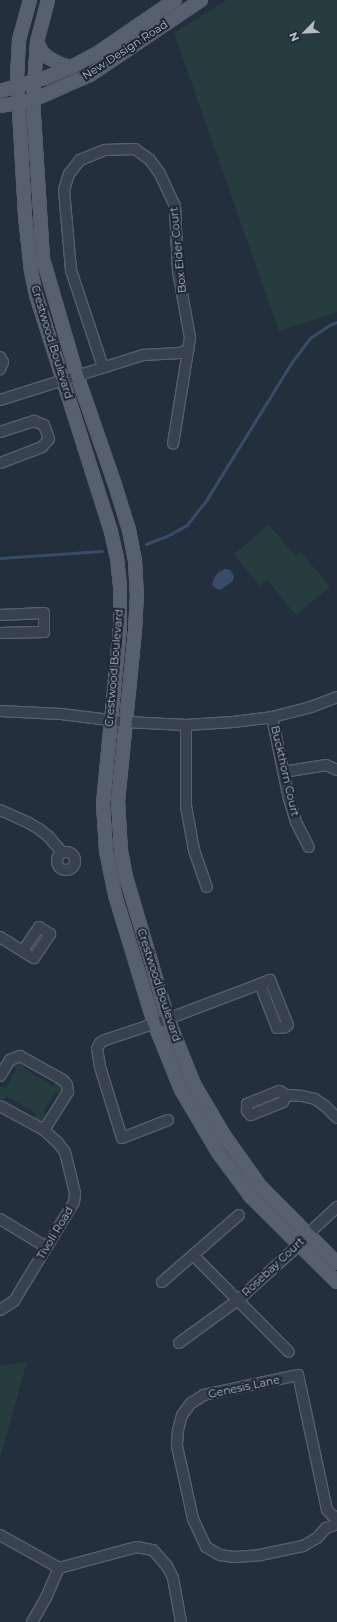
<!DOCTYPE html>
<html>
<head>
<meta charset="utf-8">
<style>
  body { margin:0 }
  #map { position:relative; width:337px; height:1622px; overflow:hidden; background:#242f3e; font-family:Montserrat,sans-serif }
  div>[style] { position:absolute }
  .green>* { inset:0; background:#263c3f }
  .water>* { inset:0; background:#394c67 }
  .stream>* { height:2.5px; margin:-1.25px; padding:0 1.25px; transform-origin:1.25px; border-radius:1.25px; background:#394c67 }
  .roads { filter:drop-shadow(1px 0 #565f6c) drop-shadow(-1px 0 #565f6c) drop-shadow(0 1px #565f6c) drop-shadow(0 -1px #565f6c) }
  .minor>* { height:10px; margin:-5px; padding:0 5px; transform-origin:5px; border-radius:5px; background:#38414e }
  .minor>.ring { margin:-5px; padding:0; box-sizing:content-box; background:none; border:10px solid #38414e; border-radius:50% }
  .major>* { height:12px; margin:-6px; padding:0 6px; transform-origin:6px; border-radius:6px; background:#56606e }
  span { translate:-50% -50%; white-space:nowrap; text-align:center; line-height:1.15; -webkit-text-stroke:4px #1d2633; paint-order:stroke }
  .street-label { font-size:11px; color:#b4bcc9 }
  .north { position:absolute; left:285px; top:12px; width:40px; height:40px; -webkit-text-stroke:3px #1d2633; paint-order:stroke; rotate:246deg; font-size:11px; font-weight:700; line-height:16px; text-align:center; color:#b4bcc9 }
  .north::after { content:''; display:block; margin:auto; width:14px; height:18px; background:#b4bcc9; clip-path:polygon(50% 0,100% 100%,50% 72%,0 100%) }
</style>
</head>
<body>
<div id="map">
  <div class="green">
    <i style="clip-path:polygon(227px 0,337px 0,337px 312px,279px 331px,174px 33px)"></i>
    <i style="clip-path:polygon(269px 525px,295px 556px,301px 552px,330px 587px,296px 615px,267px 580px,260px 586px,234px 554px)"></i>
    <i style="clip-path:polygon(17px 1061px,25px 1063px,23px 1068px,53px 1086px,56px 1082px,61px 1085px,62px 1093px,59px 1094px,55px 1092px,43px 1112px,48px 1115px,44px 1120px,40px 1122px,34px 1118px,37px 1114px,6px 1096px,4px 1099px,0 1099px,0 1086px,5px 1089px,17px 1069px,12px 1066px)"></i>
    <i style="clip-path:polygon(27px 1362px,0 1458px,0 1366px)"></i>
  </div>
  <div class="water">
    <i style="clip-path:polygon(225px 569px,230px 570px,234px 576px,233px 581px,220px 590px,217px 589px,212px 585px,214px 578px,219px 572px)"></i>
  </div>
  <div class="stream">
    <i style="left:146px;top:544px;width:22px;rotate:-21deg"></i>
    <i style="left:167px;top:536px;width:23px;rotate:-29deg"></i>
    <i style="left:187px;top:525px;width:33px;rotate:-52deg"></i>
    <i style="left:207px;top:499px;width:161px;rotate:-58.2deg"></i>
    <i style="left:292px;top:362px;width:30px;rotate:-53deg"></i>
    <i style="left:310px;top:338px;width:24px;rotate:-33deg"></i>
    <i style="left:330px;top:325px;width:8px;rotate:-23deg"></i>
    <i style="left:0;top:558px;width:102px;rotate:-3.9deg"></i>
  </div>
  <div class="roads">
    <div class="minor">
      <i style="left:0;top:357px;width:6px;rotate:59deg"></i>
      <i style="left:3px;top:362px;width:8px;rotate:113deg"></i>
      <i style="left:103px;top:367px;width:102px;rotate:-108.3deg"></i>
      <i style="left:71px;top:270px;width:80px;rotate:-95deg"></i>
      <i style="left:64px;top:190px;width:17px;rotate:-73deg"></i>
      <i style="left:69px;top:174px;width:18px;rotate:-52deg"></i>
      <i style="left:80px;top:160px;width:27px;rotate:-22deg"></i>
      <i style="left:105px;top:150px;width:30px;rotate:-2deg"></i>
      <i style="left:135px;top:149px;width:19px;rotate:36deg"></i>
      <i style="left:150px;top:160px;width:17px;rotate:54deg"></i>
      <i style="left:160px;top:174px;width:35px;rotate:65deg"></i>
      <i style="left:175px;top:206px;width:65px;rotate:87.4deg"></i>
      <i style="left:178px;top:271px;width:68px;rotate:79.8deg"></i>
      <i style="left:190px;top:338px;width:107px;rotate:99.1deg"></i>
      <i style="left:0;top:400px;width:151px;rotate:-17.4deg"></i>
      <i style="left:144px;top:355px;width:36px;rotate:-3deg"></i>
      <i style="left:180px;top:353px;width:9px;rotate:-21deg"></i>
      <i style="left:0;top:432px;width:36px;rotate:-18deg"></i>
      <i style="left:34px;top:421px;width:11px;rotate:22deg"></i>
      <i style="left:44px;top:425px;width:15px;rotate:70deg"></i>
      <i style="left:49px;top:439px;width:11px;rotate:131deg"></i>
      <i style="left:42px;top:447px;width:45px;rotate:159.1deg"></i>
      <i style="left:0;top:615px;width:44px;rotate:-2.6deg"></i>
      <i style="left:44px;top:613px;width:19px;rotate:90deg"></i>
      <i style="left:44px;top:632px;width:44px;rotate:178.7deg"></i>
      <i style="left:0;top:711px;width:61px;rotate:2.8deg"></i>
      <i style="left:61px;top:714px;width:65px;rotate:7deg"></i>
      <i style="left:126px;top:722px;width:60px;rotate:2.9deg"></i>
      <i style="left:186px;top:725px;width:47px;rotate:-3.7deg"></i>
      <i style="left:233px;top:722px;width:39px;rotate:-7deg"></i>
      <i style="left:272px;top:717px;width:40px;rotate:-14.4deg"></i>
      <i style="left:311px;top:707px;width:28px;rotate:-21deg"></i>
      <i style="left:272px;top:717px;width:84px;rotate:78.3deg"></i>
      <i style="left:289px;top:799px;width:24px;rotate:73deg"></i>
      <i style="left:296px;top:822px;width:28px;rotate:63deg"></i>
      <i style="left:186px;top:725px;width:81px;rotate:90deg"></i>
      <i style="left:186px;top:806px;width:45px;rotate:79.7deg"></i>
      <i style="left:194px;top:850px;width:39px;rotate:71deg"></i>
      <i style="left:283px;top:772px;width:44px;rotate:-9.2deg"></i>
      <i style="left:326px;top:765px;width:12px;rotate:24deg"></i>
      <i style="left:0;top:810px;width:30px;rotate:24deg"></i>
      <i style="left:27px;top:822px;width:14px;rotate:30deg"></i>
      <i style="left:39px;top:829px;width:11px;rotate:38deg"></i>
      <i style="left:48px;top:836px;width:21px;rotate:49deg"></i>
      <i class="ring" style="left:57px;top:852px;width:8px;height:8px"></i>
      <i style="left:0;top:937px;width:40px;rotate:32deg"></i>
      <i style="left:34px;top:958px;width:29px;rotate:-56deg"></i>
      <i style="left:50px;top:934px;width:13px;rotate:-148deg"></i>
      <i style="left:39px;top:927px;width:29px;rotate:124deg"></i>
      <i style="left:0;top:1076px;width:19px;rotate:-58deg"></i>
      <i style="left:10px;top:1060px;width:11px;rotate:-22deg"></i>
      <i style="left:20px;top:1056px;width:49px;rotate:29.2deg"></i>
      <i style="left:63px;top:1080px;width:6px;rotate:51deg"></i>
      <i style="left:67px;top:1085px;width:7px;rotate:82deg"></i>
      <i style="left:68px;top:1092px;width:45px;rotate:122.3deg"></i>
      <i style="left:287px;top:1095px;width:8px;rotate:120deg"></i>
      <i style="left:283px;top:1102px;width:35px;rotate:158deg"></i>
      <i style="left:251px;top:1115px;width:6px;rotate:-135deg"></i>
      <i style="left:247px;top:1111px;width:7px;rotate:-90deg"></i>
      <i style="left:247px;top:1104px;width:35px;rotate:-22deg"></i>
      <i style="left:279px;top:1091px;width:9px;rotate:27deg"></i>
      <i style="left:287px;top:1095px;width:15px;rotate:4deg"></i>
      <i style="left:302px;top:1096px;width:13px;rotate:13deg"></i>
      <i style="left:315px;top:1099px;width:12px;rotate:35deg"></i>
      <i style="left:325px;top:1106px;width:17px;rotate:45deg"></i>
      <i style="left:0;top:1106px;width:50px;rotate:28.6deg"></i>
      <i style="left:44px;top:1130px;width:19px;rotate:43deg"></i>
      <i style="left:58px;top:1143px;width:11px;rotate:52deg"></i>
      <i style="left:65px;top:1152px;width:42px;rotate:76.3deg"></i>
      <i style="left:75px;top:1193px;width:9px;rotate:96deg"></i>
      <i style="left:74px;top:1202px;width:116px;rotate:121.2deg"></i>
      <i style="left:14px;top:1301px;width:17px;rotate:147deg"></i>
      <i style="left:168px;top:1120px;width:49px;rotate:158.6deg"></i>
      <i style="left:122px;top:1138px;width:74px;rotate:-107.2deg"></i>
      <i style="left:100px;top:1067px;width:18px;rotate:-99deg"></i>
      <i style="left:97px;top:1049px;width:7px;rotate:-63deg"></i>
      <i style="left:100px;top:1043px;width:6px;rotate:-31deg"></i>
      <i style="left:105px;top:1040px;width:66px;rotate:-18.4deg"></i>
      <i style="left:168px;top:1019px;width:11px;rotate:-22deg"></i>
      <i style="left:178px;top:1015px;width:88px;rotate:-20.7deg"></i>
      <i style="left:260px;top:984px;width:11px;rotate:-22deg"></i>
      <i style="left:270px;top:980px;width:48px;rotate:68.2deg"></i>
      <i style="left:288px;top:1025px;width:4px;rotate:146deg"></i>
      <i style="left:285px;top:1027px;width:8px;rotate:173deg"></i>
      <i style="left:277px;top:1028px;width:47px;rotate:-111.1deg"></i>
      <i style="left:0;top:1219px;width:54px;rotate:31.3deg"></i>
      <i style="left:193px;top:1255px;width:136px;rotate:45.3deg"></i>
      <i style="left:162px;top:1282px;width:102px;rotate:-41deg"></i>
      <i style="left:179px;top:1343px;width:73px;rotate:-36.1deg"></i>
      <i style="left:238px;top:1300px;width:84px;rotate:-42.1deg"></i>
      <i style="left:300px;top:1244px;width:13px;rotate:-51deg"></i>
      <i style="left:308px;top:1234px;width:40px;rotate:-43deg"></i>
      <i style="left:337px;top:1518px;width:6px;rotate:-149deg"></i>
      <i style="left:332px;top:1515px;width:7px;rotate:-135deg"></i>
      <i style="left:327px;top:1510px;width:138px;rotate:-102.1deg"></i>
      <i style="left:298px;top:1375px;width:96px;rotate:168deg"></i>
      <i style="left:204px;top:1395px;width:15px;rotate:148deg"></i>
      <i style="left:191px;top:1403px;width:15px;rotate:127deg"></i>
      <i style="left:182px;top:1415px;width:16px;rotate:105deg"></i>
      <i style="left:178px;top:1430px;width:16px;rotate:94deg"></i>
      <i style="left:177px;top:1446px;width:75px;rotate:77.6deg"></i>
      <i style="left:193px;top:1519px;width:31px;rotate:65deg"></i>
      <i style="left:206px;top:1547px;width:16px;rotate:30deg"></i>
      <i style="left:220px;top:1555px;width:14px;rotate:8deg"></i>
      <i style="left:234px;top:1557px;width:26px;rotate:-4deg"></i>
      <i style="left:260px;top:1555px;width:44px;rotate:-11.8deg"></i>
      <i style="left:303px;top:1546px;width:16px;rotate:-30deg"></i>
      <i style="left:317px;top:1538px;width:13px;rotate:-48deg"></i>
      <i style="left:326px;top:1528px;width:12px;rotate:-20deg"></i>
      <i style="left:0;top:1535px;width:68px;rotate:29.2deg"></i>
      <i style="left:32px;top:1622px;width:28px;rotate:-60deg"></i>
      <i style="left:46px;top:1598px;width:33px;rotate:-67deg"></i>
      <i style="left:59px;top:1568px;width:81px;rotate:-15.1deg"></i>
      <i style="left:137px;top:1547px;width:16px;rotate:11deg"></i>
      <i style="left:153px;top:1550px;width:21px;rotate:49deg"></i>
      <i style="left:167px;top:1566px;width:13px;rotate:63deg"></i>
      <i style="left:173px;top:1578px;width:45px;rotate:79.7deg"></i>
    </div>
    <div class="major">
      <i style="left:30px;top:0;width:41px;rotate:105.4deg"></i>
      <i style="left:19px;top:40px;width:36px;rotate:93deg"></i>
      <i style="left:17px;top:76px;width:140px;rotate:86.7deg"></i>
      <i style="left:25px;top:216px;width:55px;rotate:83.8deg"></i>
      <i style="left:31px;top:271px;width:25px;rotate:78deg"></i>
      <i style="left:36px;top:295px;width:249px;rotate:72.4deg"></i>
      <i style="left:111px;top:532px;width:27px;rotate:77deg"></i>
      <i style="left:117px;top:558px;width:30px;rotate:84deg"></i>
      <i style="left:120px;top:588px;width:39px;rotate:90deg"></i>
      <i style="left:120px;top:627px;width:178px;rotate:95.5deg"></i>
      <i style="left:103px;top:804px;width:47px;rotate:86.3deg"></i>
      <i style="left:106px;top:851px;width:45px;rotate:78.4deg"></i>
      <i style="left:115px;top:895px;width:134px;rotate:73.1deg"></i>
      <i style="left:154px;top:1023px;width:72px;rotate:68.1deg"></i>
      <i style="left:181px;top:1090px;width:74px;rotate:59.3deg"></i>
      <i style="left:219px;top:1154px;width:54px;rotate:53.3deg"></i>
      <i style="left:251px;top:1197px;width:121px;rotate:44.7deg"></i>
      <i style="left:48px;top:0;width:43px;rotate:104.7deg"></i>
      <i style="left:37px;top:42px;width:58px;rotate:93.9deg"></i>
      <i style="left:33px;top:100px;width:159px;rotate:86.4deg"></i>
      <i style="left:43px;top:259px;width:121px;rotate:73.7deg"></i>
      <i style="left:77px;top:375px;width:116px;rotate:70.9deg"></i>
      <i style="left:115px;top:485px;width:47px;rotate:72.7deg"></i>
      <i style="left:129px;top:530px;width:31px;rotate:79deg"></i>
      <i style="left:135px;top:560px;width:33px;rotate:87deg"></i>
      <i style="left:137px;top:593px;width:38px;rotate:93deg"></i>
      <i style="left:135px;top:631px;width:171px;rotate:95.7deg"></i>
      <i style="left:118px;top:801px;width:50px;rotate:86.6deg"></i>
      <i style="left:121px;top:851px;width:26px;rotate:79deg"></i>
      <i style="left:126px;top:877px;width:148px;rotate:73.5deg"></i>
      <i style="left:168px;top:1019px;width:70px;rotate:68.2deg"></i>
      <i style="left:194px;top:1084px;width:59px;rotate:59.5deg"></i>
      <i style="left:224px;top:1135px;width:64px;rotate:54.6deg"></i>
      <i style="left:261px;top:1187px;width:107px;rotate:45deg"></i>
      <i style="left:37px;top:42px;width:11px;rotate:63deg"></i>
      <i style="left:42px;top:52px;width:9px;rotate:41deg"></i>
      <i style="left:49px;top:58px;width:13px;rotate:29deg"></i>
      <i style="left:60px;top:64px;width:11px;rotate:15deg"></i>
      <i style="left:0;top:91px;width:47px;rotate:-16.1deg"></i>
      <i style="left:45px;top:78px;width:28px;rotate:-23deg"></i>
      <i style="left:71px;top:67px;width:32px;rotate:-28deg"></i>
      <i style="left:99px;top:52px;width:92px;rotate:-34.4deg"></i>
      <i style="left:0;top:106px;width:34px;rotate:-10deg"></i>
      <i style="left:33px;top:100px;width:62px;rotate:-23.7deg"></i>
      <i style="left:90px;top:75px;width:134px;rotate:-34deg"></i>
    </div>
  </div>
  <div class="street-label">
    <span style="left:125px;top:50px;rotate:-33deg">New Design Road</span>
    <span style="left:178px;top:250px;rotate:-96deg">Box Elder Court</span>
    <span style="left:52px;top:342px;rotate:73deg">Crestwood Boulevard</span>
    <span style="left:114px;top:668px;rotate:-85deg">Crestwood Boulevard</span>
    <span style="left:285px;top:771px;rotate:77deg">Buckthorn Court</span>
    <span style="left:159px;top:985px;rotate:72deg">Crestwood Boulevard</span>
    <span style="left:55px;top:1233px;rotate:-59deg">Tivoli Road</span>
    <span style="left:273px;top:1267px;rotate:-43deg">Rosebay Court</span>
    <span style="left:244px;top:1387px;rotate:-12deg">Genesis Lane</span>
  </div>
  <div class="north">N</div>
</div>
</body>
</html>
